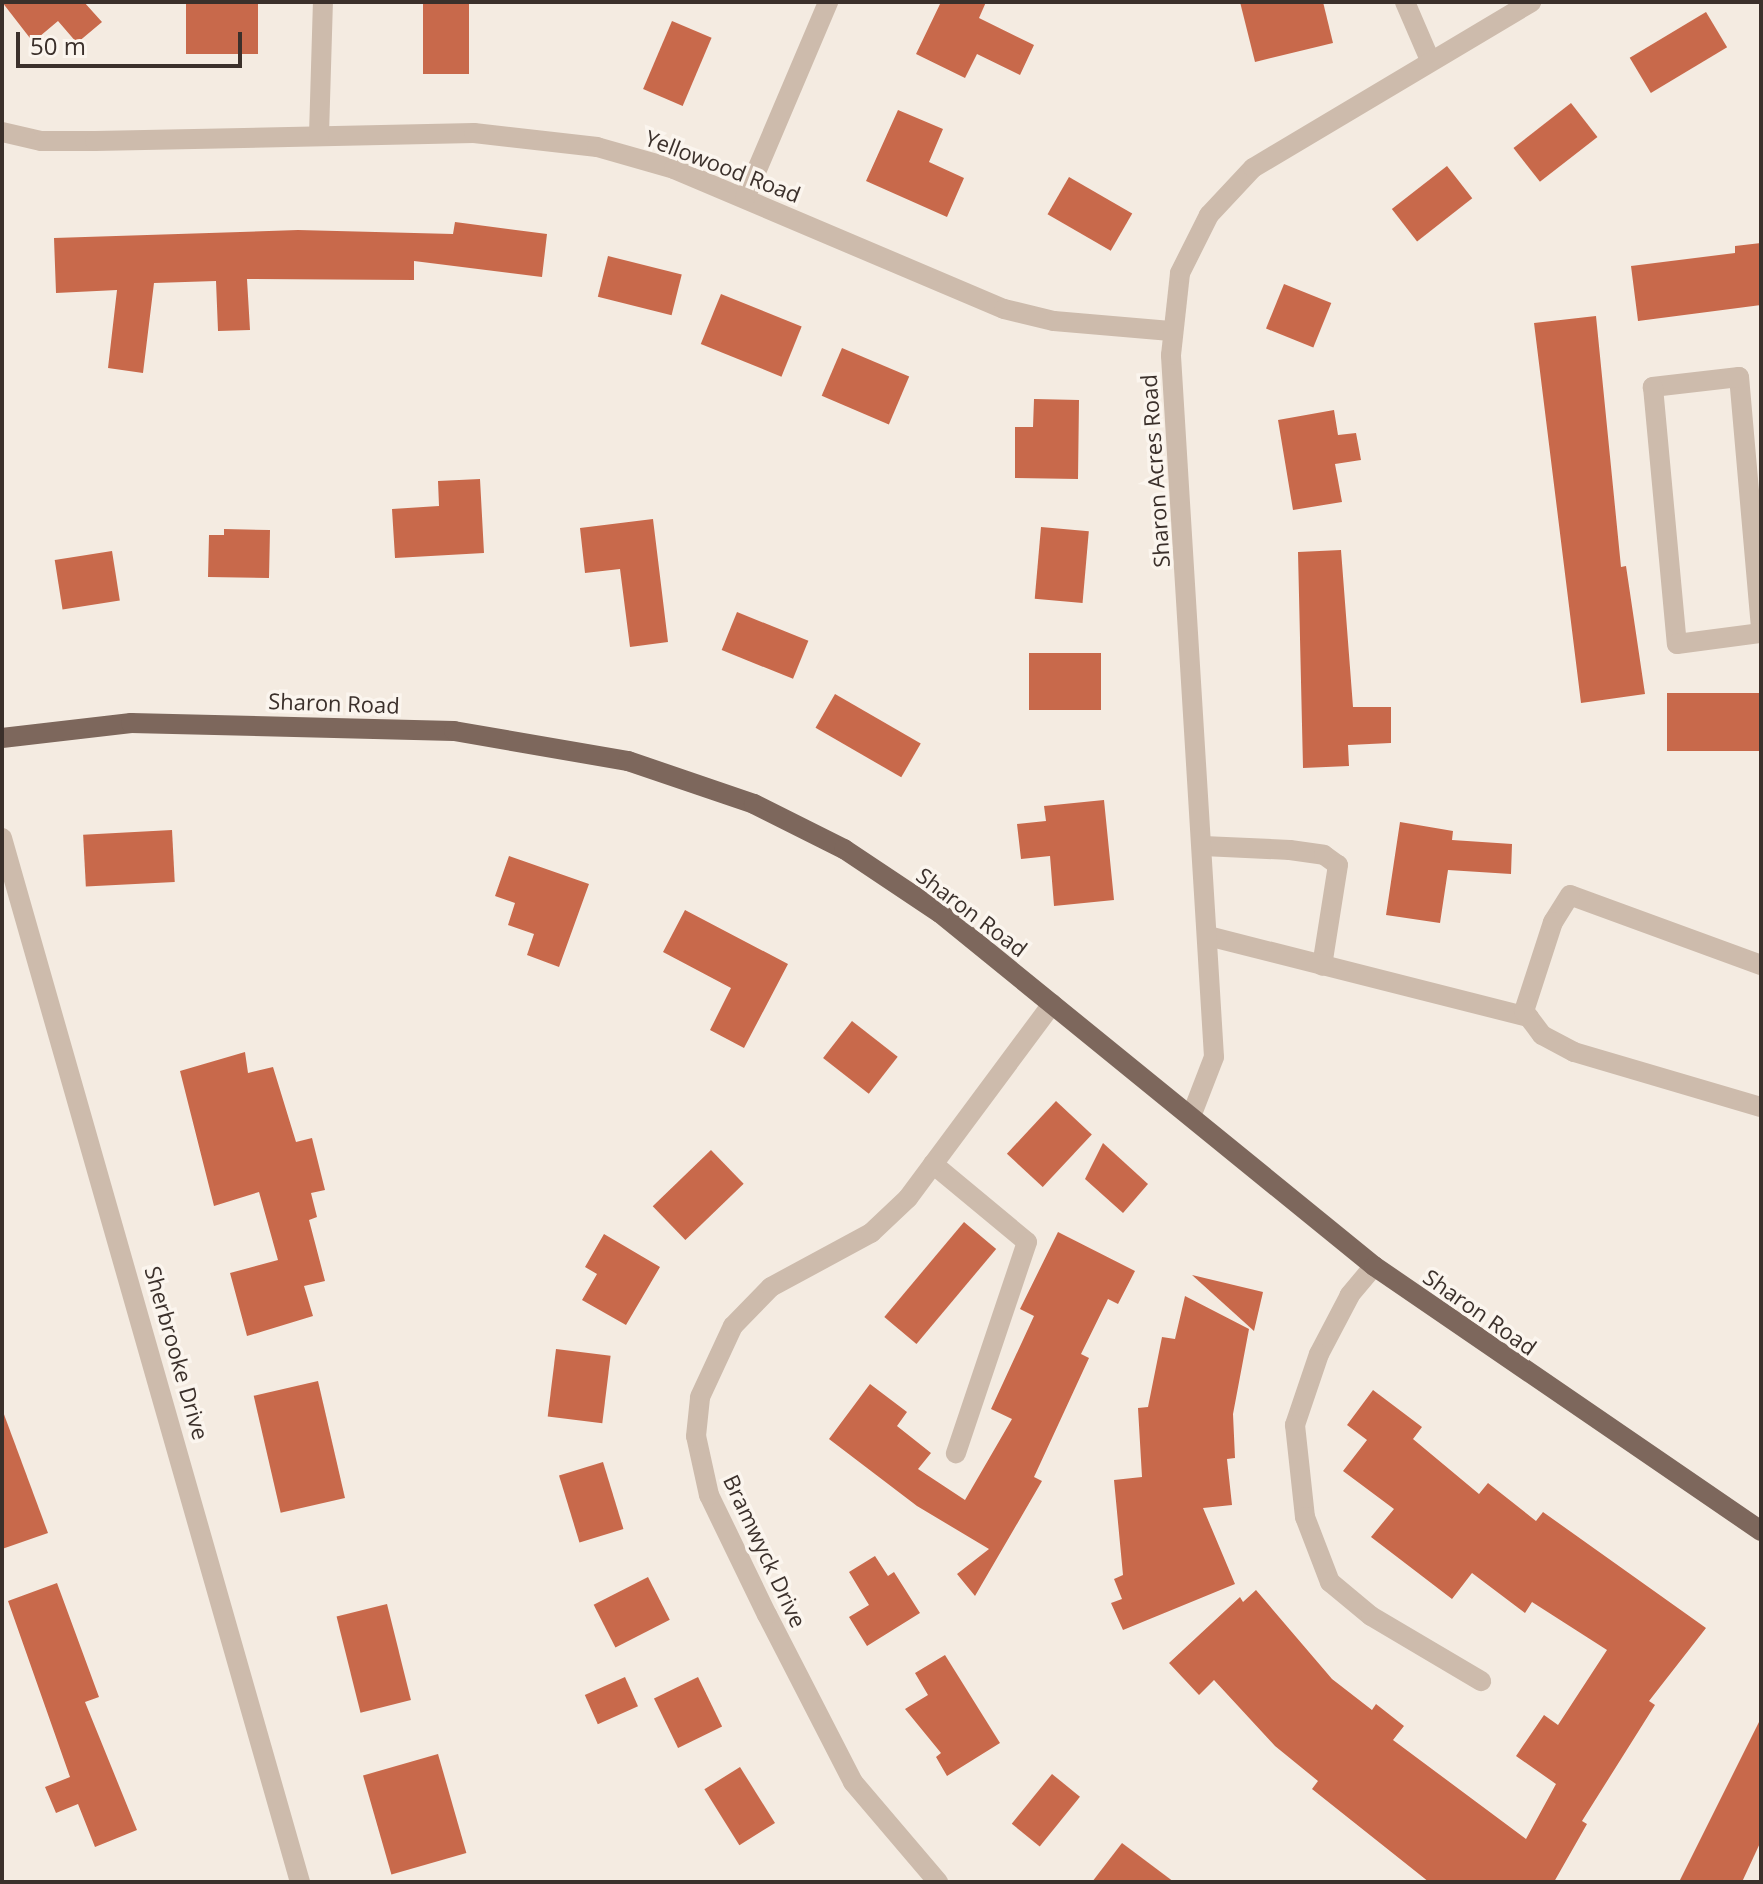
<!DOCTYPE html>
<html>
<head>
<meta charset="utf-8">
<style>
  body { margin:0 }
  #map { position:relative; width:1763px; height:1884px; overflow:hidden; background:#f4ebe1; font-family:"Open Sans",sans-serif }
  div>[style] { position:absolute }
  .building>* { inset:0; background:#c8694b; transform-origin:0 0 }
  .minor>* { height:20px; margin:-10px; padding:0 10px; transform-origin:10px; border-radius:10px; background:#cdbbac }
  .major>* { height:20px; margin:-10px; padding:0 10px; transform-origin:10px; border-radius:10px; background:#7d675c }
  span { translate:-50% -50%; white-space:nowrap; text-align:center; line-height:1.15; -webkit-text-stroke:7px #fbf5ee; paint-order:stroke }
  .street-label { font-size:22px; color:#3b302b }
  .frame { position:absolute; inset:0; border:4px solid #3b302b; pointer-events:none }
  .scale { position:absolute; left:16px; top:32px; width:226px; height:36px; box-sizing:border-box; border:4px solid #3b302b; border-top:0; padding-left:10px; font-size:24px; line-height:28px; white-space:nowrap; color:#3b302b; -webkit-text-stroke:6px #fbf5ee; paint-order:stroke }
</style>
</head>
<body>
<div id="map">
  <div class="building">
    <i style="clip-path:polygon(2px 2px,84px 2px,102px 22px,77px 43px,58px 21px,33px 42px)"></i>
    <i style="left:186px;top:2px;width:72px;height:52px"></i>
    <i style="left:423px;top:2px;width:46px;height:72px"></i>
    <i style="clip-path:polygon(941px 2px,986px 2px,979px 18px,1034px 45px,1020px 75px,977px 54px,965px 78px,916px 54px)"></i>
    <i style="clip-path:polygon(1240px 2px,1323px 2px,1333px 43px,1255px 62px)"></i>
    <i style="left:1706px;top:12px;width:41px;height:89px;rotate:59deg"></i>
    <i style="left:672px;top:21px;width:43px;height:74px;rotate:23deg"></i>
    <i style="left:1571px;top:103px;width:43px;height:73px;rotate:52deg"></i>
    <i style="clip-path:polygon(898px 110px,943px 129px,929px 162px,964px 178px,947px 217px,866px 181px)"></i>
    <i style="left:1447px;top:166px;width:41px;height:70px;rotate:52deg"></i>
    <i style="left:1069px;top:177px;width:73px;height:43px;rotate:30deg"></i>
    <i style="clip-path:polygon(455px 222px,547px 234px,542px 277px,414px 261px,414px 280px,247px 279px,250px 330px,218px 331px,216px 281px,154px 283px,143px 373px,108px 368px,117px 290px,56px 293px,54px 238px,298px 230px,453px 234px)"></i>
    <i style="clip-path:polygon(1761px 243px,1761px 305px,1638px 321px,1631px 266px,1735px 253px,1735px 246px)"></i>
    <i style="left:608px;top:256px;width:76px;height:42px;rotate:14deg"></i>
    <i style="left:1284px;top:284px;width:51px;height:48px;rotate:22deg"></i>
    <i style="left:721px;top:294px;width:87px;height:54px;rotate:22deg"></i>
    <i style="clip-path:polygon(1596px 316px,1621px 567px,1626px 566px,1645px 694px,1581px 703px,1534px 323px)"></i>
    <i style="left:842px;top:348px;width:73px;height:52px;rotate:23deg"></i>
    <i style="clip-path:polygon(1034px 399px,1079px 400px,1078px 479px,1015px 478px,1015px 427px,1033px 427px)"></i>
    <i style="clip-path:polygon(1334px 410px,1338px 435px,1356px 433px,1361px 460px,1335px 464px,1342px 502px,1293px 510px,1278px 420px)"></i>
    <i style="clip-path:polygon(480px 479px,484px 553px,395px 558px,392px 509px,439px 506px,438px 481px)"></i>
    <i style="clip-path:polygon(653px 519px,668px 642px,630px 647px,620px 569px,585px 573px,580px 528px)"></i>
    <i style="left:1041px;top:527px;width:48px;height:72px;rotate:5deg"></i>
    <i style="clip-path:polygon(224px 529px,270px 530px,269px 578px,208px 577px,209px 535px,224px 535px)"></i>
    <i style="clip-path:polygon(1341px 550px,1353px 707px,1391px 707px,1391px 743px,1348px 745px,1349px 766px,1303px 768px,1298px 552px)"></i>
    <i style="left:112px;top:551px;width:50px;height:58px;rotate:81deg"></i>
    <i style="left:737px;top:612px;width:77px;height:41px;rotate:22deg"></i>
    <i style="left:1029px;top:653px;width:72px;height:57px"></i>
    <i style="left:1761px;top:693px;width:58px;height:94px;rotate:90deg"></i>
    <i style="left:835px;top:694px;width:99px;height:39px;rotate:30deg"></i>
    <i style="clip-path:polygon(1104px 800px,1114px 900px,1054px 906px,1050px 856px,1021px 859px,1017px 824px,1046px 821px,1044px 806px)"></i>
    <i style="clip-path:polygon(1400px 822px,1453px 831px,1452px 840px,1512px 844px,1511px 874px,1448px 870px,1440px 923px,1386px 915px)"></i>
    <i style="left:172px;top:830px;width:52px;height:89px;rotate:87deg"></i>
    <i style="clip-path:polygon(509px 856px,589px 884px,559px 967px,527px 955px,534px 934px,508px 925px,515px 903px,495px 896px)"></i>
    <i style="clip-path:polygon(685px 910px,788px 964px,744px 1048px,710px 1030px,731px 988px,663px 952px)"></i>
    <i style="left:852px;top:1021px;width:58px;height:47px;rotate:38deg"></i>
    <i style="clip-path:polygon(245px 1052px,248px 1073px,273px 1067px,296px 1142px,312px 1138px,325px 1190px,311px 1193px,317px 1217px,309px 1220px,325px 1281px,304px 1286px,313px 1316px,247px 1336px,230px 1273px,278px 1260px,259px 1192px,214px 1206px,180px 1071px)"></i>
    <i style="left:1056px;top:1101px;width:49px;height:72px;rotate:43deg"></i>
    <i style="clip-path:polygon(1103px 1143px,1148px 1184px,1123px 1213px,1085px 1179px)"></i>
    <i style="left:711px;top:1150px;width:47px;height:81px;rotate:46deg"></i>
    <i style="left:964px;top:1222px;width:42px;height:124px;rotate:40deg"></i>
    <i style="clip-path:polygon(1058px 1232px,1135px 1271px,1118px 1304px,1108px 1299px,1081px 1354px,1089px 1358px,1034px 1477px,1042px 1481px,975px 1596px,957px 1574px,989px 1549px,917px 1506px,829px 1439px,870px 1384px,907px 1412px,897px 1426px,931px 1453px,918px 1469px,965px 1500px,1012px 1419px,991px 1409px,1034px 1316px,1020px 1309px)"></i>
    <i style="clip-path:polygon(604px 1234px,660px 1267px,626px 1325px,582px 1300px,597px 1274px,585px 1267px)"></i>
    <i style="clip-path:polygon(1192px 1275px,1263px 1292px,1254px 1331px)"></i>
    <i style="clip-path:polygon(1185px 1296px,1249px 1329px,1233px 1414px,1235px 1458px,1227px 1459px,1232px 1505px,1203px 1508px,1235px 1584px,1123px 1630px,1111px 1603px,1122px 1599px,1114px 1579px,1123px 1575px,1114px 1480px,1142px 1477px,1138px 1408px,1148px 1407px,1162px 1337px,1175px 1339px)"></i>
    <i style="left:556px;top:1349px;width:55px;height:68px;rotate:7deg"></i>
    <i style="left:318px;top:1381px;width:120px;height:66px;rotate:77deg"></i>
    <i style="clip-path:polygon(1373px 1390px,1422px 1427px,1413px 1439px,1479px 1494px,1488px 1483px,1536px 1521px,1543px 1512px,1706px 1628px,1649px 1701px,1655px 1705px,1582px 1821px,1587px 1824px,1554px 1882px,1429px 1882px,1312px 1789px,1318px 1781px,1275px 1746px,1214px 1680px,1199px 1695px,1169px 1663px,1240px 1597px,1243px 1602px,1256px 1590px,1332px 1679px,1372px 1710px,1376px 1704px,1404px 1726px,1393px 1740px,1526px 1839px,1556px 1784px,1516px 1756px,1544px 1715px,1558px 1725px,1607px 1650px,1532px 1602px,1525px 1613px,1472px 1573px,1452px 1599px,1371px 1537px,1394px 1509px,1343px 1471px,1367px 1440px,1347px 1425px)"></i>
    <i style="clip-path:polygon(2px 1409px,48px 1533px,2px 1549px)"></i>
    <i style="left:603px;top:1462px;width:70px;height:46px;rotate:73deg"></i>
    <i style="clip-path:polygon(875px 1556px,888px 1576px,894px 1572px,920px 1613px,867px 1646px,849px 1617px,869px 1605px,849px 1572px)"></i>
    <i style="left:648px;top:1577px;width:48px;height:61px;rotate:63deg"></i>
    <i style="clip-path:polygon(57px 1583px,99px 1697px,85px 1702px,137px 1830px,95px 1847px,78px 1804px,56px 1813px,45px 1787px,70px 1777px,8px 1601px)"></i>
    <i style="left:387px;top:1604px;width:99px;height:52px;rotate:76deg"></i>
    <i style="clip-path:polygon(945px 1655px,1000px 1743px,947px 1776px,936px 1757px,941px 1753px,905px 1709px,928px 1695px,915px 1673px)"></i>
    <i style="left:625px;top:1677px;width:32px;height:44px;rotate:66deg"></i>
    <i style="left:698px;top:1677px;width:55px;height:49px;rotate:64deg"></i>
    <i style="clip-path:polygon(1761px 1718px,1761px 1841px,1742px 1882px,1679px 1882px)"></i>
    <i style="left:438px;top:1754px;width:103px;height:78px;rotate:74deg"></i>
    <i style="left:740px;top:1767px;width:66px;height:42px;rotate:58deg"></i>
    <i style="left:1052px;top:1774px;width:36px;height:64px;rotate:39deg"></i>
    <i style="clip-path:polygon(1122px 1843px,1174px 1882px,1092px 1882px)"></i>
  </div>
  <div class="minor">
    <i style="left:1405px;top:2px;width:63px;rotate:66.7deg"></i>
    <i style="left:2px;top:132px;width:40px;rotate:13deg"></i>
    <i style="left:41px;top:141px;width:54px"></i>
    <i style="left:95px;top:141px;width:379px;rotate:-1.2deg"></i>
    <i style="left:474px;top:133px;width:124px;rotate:6.5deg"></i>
    <i style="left:597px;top:147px;width:80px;rotate:15.9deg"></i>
    <i style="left:674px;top:169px;width:358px;rotate:23deg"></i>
    <i style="left:1004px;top:309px;width:51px;rotate:13.5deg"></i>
    <i style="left:1054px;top:321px;width:117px;rotate:4.9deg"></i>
    <i style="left:319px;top:135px;width:133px;rotate:-88.3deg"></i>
    <i style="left:745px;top:198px;width:213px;rotate:-67deg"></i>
    <i style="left:1761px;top:628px;width:252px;rotate:-95deg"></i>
    <i style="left:1739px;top:377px;width:87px;rotate:173.4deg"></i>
    <i style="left:1653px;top:387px;width:258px;rotate:84.7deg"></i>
    <i style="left:1677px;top:644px;width:85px;rotate:-7.5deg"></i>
    <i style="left:2px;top:838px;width:1086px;rotate:74.07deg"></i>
    <i style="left:1203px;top:846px;width:87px;rotate:2.6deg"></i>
    <i style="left:1290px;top:850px;width:34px;rotate:8deg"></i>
    <i style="left:1324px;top:855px;width:17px;rotate:36deg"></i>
    <i style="left:1338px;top:865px;width:102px;rotate:99deg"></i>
    <i style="left:1208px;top:936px;width:331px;rotate:14.2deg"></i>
    <i style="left:1761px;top:965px;width:203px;rotate:-159.9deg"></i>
    <i style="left:1570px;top:895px;width:32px;rotate:122deg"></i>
    <i style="left:1553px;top:922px;width:94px;rotate:108deg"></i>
    <i style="left:1524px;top:1011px;width:30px;rotate:53deg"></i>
    <i style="left:1542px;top:1035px;width:36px;rotate:28deg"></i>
    <i style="left:1574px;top:1052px;width:195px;rotate:16.4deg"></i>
    <i style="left:1192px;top:1114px;width:61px;rotate:-68.9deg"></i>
    <i style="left:1214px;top:1057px;width:703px;rotate:-93.51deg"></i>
    <i style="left:1171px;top:355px;width:82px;rotate:-83.7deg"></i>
    <i style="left:1180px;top:273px;width:65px;rotate:-63.4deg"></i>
    <i style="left:1209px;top:215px;width:64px;rotate:-46.9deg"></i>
    <i style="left:1253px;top:168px;width:324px;rotate:-30.8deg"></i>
    <i style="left:933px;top:1164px;width:122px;rotate:39.7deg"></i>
    <i style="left:1027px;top:1242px;width:223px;rotate:108.6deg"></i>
    <i style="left:1374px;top:1266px;width:38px;rotate:130deg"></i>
    <i style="left:1350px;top:1295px;width:67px;rotate:117.7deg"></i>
    <i style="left:1319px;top:1354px;width:75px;rotate:108.7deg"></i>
    <i style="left:1295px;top:1425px;width:93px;rotate:83.8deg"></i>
    <i style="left:1305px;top:1517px;width:70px;rotate:69deg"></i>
    <i style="left:1330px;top:1582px;width:53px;rotate:39.7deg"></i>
    <i style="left:1371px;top:1616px;width:128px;rotate:30.6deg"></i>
    <i style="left:938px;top:1882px;width:131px;rotate:-130.4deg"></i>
    <i style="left:853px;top:1782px;width:188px;rotate:-117.2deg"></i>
    <i style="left:767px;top:1615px;width:133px;rotate:-115.8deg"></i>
    <i style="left:709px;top:1495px;width:60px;rotate:-102.4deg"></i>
    <i style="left:696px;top:1436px;width:39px;rotate:-84deg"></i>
    <i style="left:700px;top:1397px;width:78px;rotate:-65.1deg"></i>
    <i style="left:733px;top:1326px;width:54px;rotate:-45.7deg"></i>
    <i style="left:771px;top:1287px;width:114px;rotate:-28.4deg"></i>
    <i style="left:871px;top:1233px;width:51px;rotate:-43.4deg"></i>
    <i style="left:908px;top:1198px;width:242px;rotate:-53.4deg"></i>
  </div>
  <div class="major">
    <i style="left:2px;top:738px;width:130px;rotate:-6.6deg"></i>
    <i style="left:131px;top:723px;width:323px;rotate:1.4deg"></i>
    <i style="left:454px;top:731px;width:177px;rotate:9.8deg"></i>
    <i style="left:628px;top:761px;width:133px;rotate:18.8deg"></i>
    <i style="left:754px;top:804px;width:101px;rotate:26.6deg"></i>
    <i style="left:844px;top:849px;width:115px;rotate:33.7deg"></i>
    <i style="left:940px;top:913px;width:559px;rotate:39.12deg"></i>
    <i style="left:1374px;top:1266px;width:469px;rotate:34.4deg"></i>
  </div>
  <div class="street-label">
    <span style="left:723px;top:166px;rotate:21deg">Yellowood Road</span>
    <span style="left:1155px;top:471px;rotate:-94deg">Sharon Acres Road</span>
    <span style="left:334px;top:703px;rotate:2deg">Sharon Road</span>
    <span style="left:972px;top:912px;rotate:37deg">Sharon Road</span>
    <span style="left:1480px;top:1312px;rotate:35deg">Sharon Road</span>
    <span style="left:177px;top:1353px;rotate:74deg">Sherbrooke Drive</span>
    <span style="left:765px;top:1551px;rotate:65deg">Bramwyck Drive</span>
  </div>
  <div class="frame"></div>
  <div class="scale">50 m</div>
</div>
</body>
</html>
